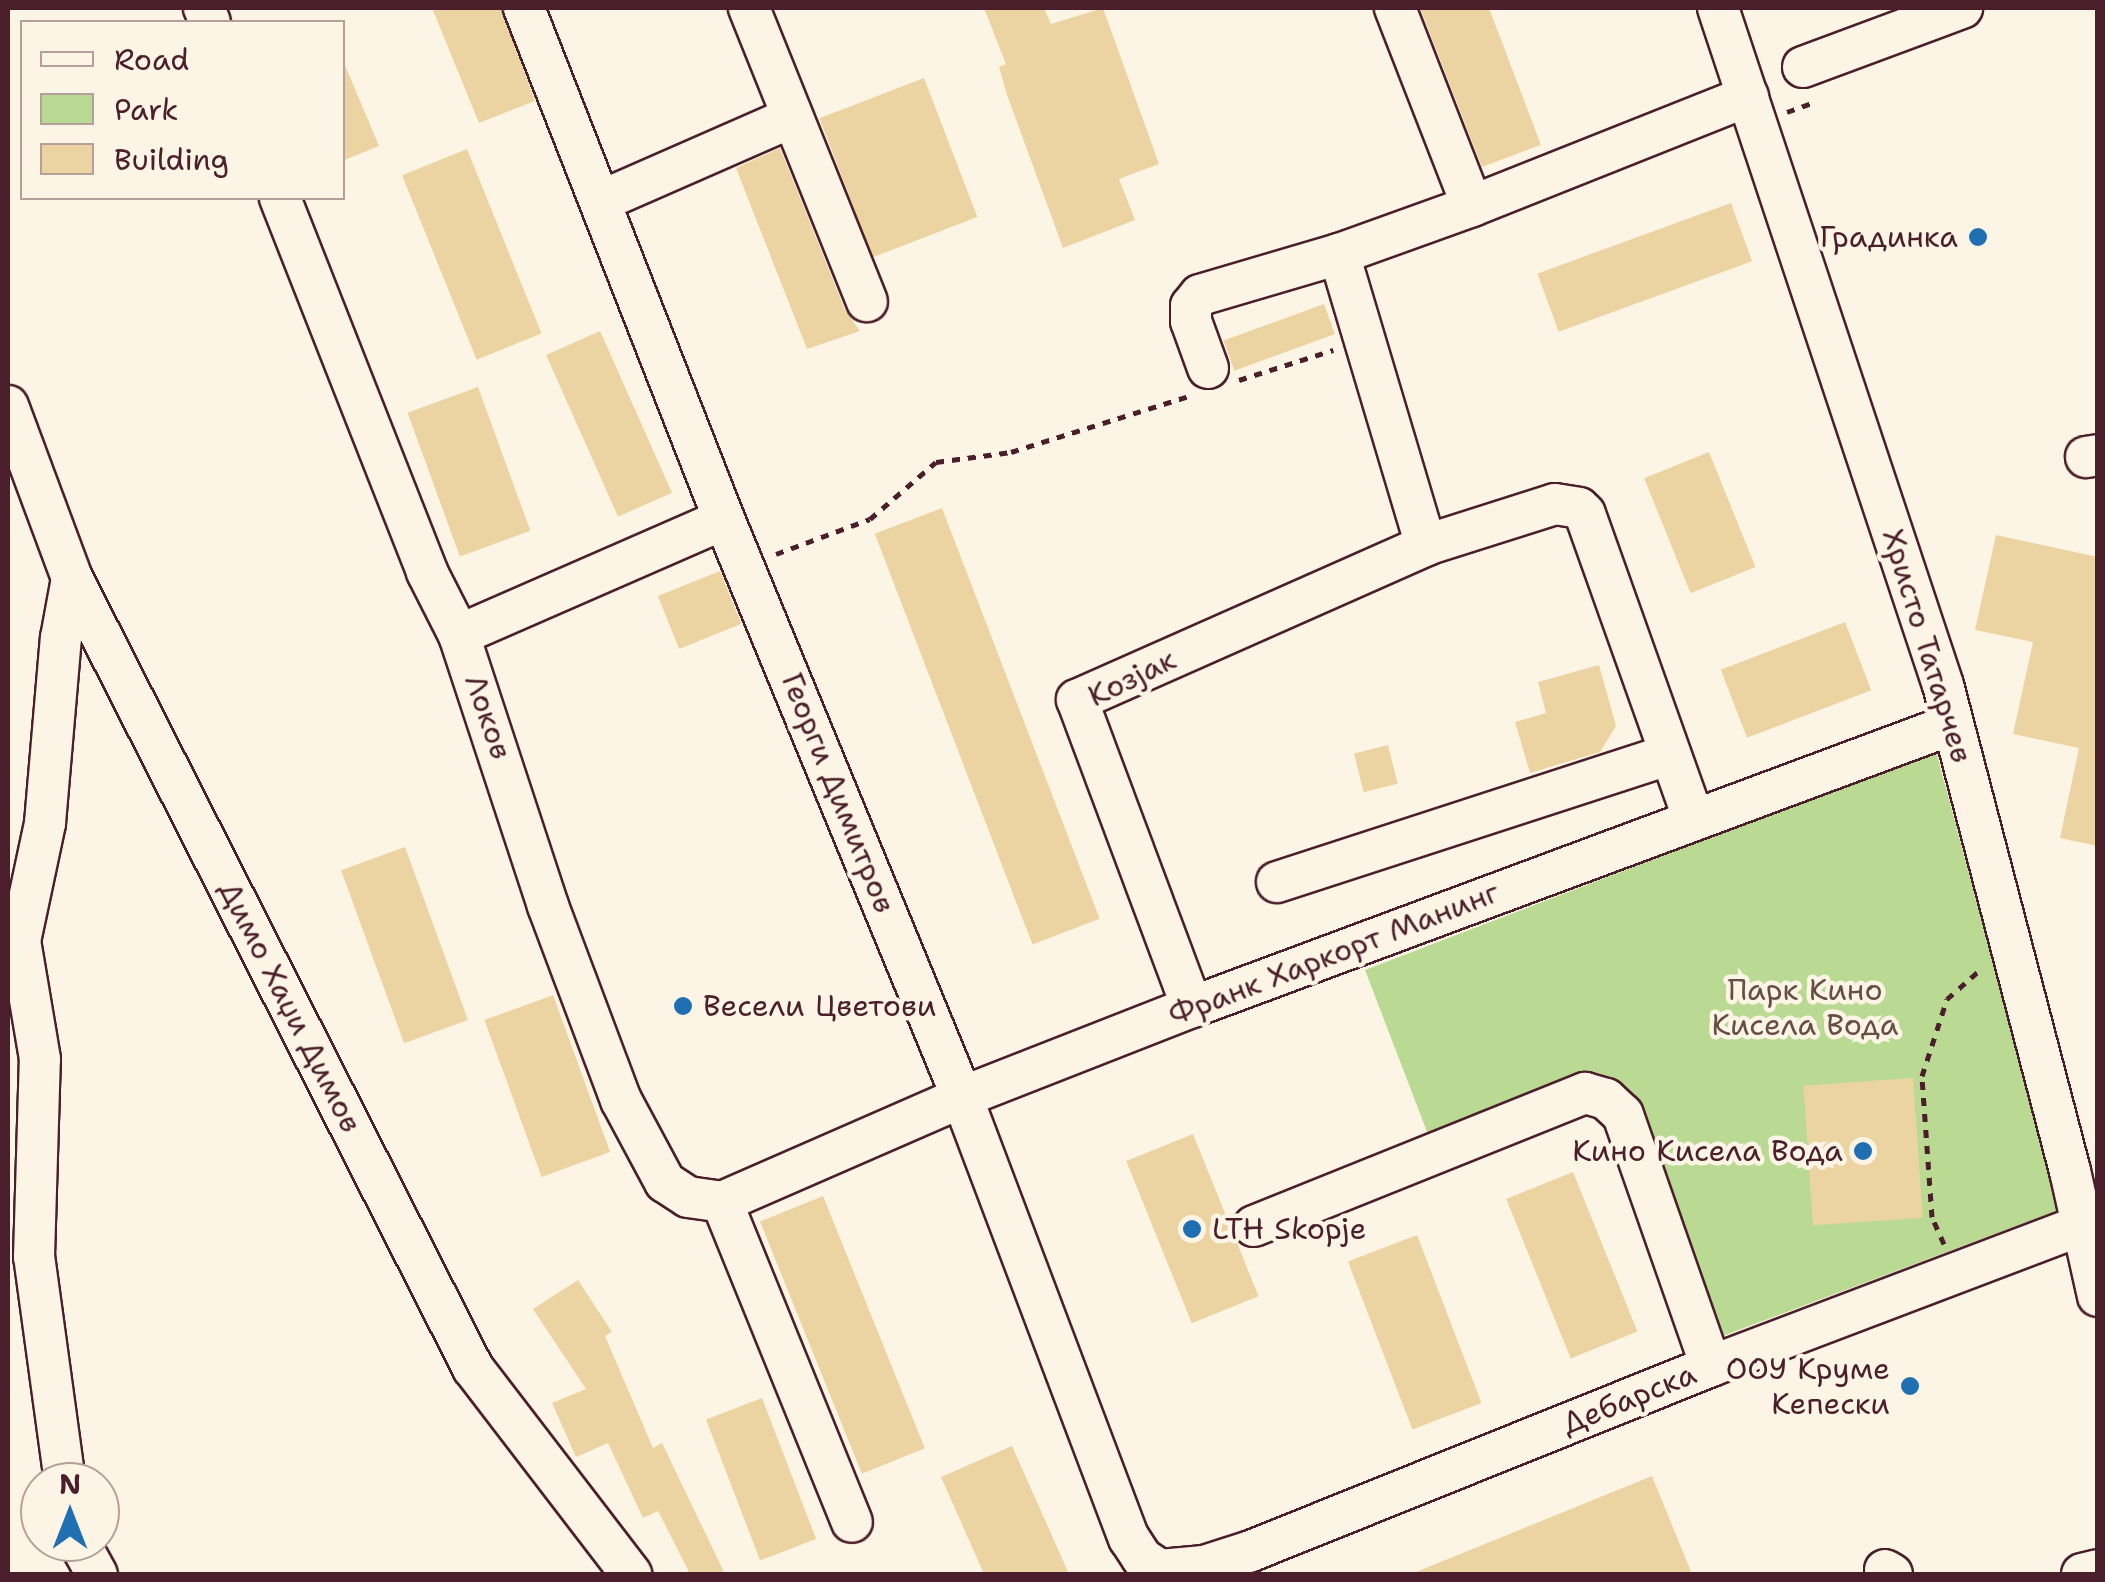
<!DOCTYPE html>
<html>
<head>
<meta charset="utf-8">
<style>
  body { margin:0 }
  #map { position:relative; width:2105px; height:1582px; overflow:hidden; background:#fcf5e5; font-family:"Shantell Sans",sans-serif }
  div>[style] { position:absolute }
  .green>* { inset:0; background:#bada94 }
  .building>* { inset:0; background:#ecd4a2; transform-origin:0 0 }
  .path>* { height:5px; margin-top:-2.5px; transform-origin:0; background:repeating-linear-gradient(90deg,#4a1f2b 0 8px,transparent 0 16px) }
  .roads { filter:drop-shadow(2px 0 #4a1f2b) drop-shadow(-2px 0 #4a1f2b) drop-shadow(0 2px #4a1f2b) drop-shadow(0 -2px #4a1f2b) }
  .minor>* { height:40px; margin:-20px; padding:0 20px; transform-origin:20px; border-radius:20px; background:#fcf5e5 }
  .dots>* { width:28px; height:28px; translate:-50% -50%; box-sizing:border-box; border:5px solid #fcf5e5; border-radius:50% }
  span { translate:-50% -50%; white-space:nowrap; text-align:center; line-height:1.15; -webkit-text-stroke:9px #fcf5e5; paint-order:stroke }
  .poi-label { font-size:30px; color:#4a1f2b }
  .right { translate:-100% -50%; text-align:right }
  .left { translate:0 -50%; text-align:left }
  .street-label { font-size:30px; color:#4a1f2b }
  .park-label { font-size:30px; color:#664e45 }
  .frame { position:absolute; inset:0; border:10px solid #4a1f2b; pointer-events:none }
  .legend { position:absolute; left:20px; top:20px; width:325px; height:180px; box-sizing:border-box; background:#fcf5e5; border:2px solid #b59f9b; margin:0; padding:12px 18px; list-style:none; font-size:30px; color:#4a1f2b }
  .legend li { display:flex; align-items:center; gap:20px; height:50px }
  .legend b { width:50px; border:2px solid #b59f9b }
  .north { position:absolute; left:20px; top:1462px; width:100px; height:100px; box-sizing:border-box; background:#fcf5e5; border:2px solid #b59f9b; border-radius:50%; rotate:0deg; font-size:28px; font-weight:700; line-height:40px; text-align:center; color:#4a1f2b }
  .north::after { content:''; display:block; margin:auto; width:35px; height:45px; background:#1f6fb2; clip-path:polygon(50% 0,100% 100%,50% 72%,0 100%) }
</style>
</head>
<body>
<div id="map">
  <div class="green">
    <i style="clip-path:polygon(1936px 751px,2059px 1210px,1720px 1337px,1634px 1094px,1583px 1076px,1429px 1137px,1365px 970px)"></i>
  </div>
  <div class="building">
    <i style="clip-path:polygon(432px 8px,501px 8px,535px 101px,479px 123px)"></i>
    <i style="clip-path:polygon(984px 8px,1044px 8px,1051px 24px,1103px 8px,1159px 164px,1119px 179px,1135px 220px,1063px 248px,1007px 95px,999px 67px,1006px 64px)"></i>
    <i style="clip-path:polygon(1420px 8px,1489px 8px,1541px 145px,1482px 167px)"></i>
    <i style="clip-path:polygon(342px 58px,379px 146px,342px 161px)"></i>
    <i style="left:924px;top:78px;width:149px;height:112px;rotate:69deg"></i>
    <i style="clip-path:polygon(780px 148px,845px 310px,860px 331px,807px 349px,736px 168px)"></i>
    <i style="left:467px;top:149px;width:199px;height:70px;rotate:68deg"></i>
    <i style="left:1731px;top:203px;width:62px;height:206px;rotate:70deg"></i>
    <i style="left:1324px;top:304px;width:32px;height:107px;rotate:70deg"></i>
    <i style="left:600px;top:331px;width:177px;height:59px;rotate:66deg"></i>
    <i style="left:478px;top:387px;width:153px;height:75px;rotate:70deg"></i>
    <i style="left:1709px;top:452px;width:124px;height:70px;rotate:68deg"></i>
    <i style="left:942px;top:508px;width:440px;height:72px;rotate:69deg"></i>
    <i style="clip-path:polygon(1996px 535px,2098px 557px,2098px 846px,2060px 838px,2079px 748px,2013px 734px,2033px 642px,1975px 630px)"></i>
    <i style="left:720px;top:571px;width:57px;height:67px;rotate:68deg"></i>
    <i style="left:1845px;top:622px;width:73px;height:133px;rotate:69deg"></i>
    <i style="clip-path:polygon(1599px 665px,1616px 726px,1600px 752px,1530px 773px,1515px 722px,1546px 713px,1538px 682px)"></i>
    <i style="left:1388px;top:745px;width:40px;height:35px;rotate:76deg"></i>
    <i style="left:405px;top:847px;width:184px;height:68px;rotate:70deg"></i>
    <i style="left:553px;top:995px;width:167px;height:73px;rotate:70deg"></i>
    <i style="left:1913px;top:1078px;width:140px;height:110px;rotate:86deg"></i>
    <i style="left:1193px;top:1134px;width:175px;height:72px;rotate:68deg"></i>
    <i style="left:1573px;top:1172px;width:172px;height:72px;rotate:68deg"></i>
    <i style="left:823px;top:1196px;width:272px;height:68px;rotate:68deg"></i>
    <i style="left:1417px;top:1235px;width:180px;height:74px;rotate:69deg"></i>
    <i style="clip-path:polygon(578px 1280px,612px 1332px,605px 1336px,653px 1448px,662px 1443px,725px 1574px,690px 1574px,658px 1511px,643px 1518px,608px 1443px,576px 1457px,552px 1403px,586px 1389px,533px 1309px)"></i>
    <i style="left:762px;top:1398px;width:151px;height:60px;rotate:69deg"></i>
    <i style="clip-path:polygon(1012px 1446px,1069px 1574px,984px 1574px,941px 1477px)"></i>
    <i style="clip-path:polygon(1652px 1476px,1692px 1574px,1411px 1574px)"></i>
  </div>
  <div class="path">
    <i style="left:1787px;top:112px;width:29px;rotate:-20deg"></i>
    <i style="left:1239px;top:380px;width:99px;rotate:-17.7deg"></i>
    <i style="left:776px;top:554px;width:100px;rotate:-20.4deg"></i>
    <i style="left:870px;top:519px;width:87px;rotate:-40.8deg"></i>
    <i style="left:936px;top:462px;width:76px;rotate:-7.6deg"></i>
    <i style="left:1011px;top:452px;width:187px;rotate:-17.5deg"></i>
    <i style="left:1944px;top:1244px;width:30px;rotate:-114deg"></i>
    <i style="left:1932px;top:1217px;width:141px;rotate:-94.1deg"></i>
    <i style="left:1922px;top:1076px;width:81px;rotate:-72deg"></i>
    <i style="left:1947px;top:999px;width:47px;rotate:-41.5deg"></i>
  </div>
  <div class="roads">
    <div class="minor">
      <i style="left:204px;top:8px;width:15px;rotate:67deg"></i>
      <i style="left:524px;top:8px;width:549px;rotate:68.63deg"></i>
      <i style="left:724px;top:519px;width:625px;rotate:67.62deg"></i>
      <i style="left:962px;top:1097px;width:472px;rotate:69.3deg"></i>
      <i style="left:1129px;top:1538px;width:24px;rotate:57deg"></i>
      <i style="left:1142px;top:1558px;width:22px;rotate:34deg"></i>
      <i style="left:749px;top:8px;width:316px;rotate:68.1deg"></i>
      <i style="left:1395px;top:8px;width:212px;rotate:68.7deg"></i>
      <i style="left:1718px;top:8px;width:713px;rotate:71.62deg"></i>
      <i style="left:1943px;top:685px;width:502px;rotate:75.36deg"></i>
      <i style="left:2070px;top:1171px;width:128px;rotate:77.4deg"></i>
      <i style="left:1803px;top:67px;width:170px;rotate:-20.4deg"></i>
      <i style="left:280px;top:198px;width:402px;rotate:68.5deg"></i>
      <i style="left:427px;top:572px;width:71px;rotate:63.1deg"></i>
      <i style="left:459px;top:635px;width:285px;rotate:71.8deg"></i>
      <i style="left:548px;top:906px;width:207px;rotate:69.4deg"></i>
      <i style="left:621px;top:1100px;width:93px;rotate:61.8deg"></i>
      <i style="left:665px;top:1182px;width:27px;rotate:33deg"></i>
      <i style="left:688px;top:1197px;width:34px;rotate:8deg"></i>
      <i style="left:601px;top:201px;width:209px;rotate:-23.7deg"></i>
      <i style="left:1339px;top:254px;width:304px;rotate:73.4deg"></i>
      <i style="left:1208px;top:368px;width:50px;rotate:-109.9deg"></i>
      <i style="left:1191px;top:321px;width:15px;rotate:-90deg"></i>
      <i style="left:1191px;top:306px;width:14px;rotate:-51deg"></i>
      <i style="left:1200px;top:295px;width:145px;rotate:-16.4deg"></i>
      <i style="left:1339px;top:254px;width:141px;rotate:-19.8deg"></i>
      <i style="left:1472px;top:206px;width:297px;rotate:-21.7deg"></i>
      <i style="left:8px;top:406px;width:184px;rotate:69.6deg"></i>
      <i style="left:72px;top:578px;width:886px;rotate:63.09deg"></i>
      <i style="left:473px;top:1368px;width:260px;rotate:52.5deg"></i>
      <i style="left:2086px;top:457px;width:12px;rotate:-9deg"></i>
      <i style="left:459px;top:635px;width:289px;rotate:-23.6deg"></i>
      <i style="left:1277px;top:882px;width:412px;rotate:-18deg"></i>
      <i style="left:1192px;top:1007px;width:328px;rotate:-110.5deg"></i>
      <i style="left:1077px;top:700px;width:382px;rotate:-23.9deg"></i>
      <i style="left:1426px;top:545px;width:135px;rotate:-17.6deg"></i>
      <i style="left:1555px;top:504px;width:24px;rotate:9deg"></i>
      <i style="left:1579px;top:508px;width:8px;rotate:45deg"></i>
      <i style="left:1585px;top:514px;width:323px;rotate:70.4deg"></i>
      <i style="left:722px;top:1202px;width:262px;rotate:-23.6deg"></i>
      <i style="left:962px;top:1097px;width:247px;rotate:-21.4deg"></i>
      <i style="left:1192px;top:1007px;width:812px;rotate:-20.4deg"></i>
      <i style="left:722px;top:1202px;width:345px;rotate:67.9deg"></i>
      <i style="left:1254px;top:1226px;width:357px;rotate:-21.9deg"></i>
      <i style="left:1585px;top:1093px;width:22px;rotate:16deg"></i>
      <i style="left:1606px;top:1099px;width:23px;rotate:43deg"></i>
      <i style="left:1623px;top:1115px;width:266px;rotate:70.7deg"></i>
      <i style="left:65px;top:1482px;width:227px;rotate:-97.8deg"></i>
      <i style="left:34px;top:1257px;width:198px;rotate:-88.3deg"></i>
      <i style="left:40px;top:1059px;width:120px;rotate:-99.6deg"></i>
      <i style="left:20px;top:941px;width:121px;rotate:-78deg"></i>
      <i style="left:45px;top:823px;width:186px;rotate:-85.1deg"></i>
      <i style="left:61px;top:638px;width:61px;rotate:-79.6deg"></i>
      <i style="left:79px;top:1542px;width:37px;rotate:61deg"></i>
      <i style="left:1160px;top:1570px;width:44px;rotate:-5.2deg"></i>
      <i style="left:1204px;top:1566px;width:49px;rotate:-17.7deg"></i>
      <i style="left:1251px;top:1551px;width:496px;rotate:-21.9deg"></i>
      <i style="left:1711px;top:1366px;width:414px;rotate:-20.8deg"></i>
      <i style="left:1885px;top:1570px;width:8px;rotate:30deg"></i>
      <i style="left:2082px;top:1574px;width:16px;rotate:-14deg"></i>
    </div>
  </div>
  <div class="dots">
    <i style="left:1978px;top:237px;background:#1f6fb2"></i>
    <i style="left:683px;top:1006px;background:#1f6fb2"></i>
    <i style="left:1863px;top:1151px;background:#1f6fb2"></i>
    <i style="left:1192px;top:1229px;background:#1f6fb2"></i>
    <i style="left:1910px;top:1386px;background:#1f6fb2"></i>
  </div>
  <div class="poi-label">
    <span class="right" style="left:1958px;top:237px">Градинка</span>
    <span class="left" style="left:703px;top:1006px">Весели Цветови</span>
    <span class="right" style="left:1843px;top:1151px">Кино Кисела Вода</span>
    <span class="left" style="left:1212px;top:1229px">LTH Skopje</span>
    <span class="right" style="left:1890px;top:1386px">ООУ Круме<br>Кепески</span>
  </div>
  <div class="street-label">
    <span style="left:1927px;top:646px;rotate:73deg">Христо Татарчев</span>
    <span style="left:1132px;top:678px;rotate:-26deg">Козјак</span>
    <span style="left:488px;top:717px;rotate:71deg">Локов</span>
    <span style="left:838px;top:793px;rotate:68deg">Георги Димитров</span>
    <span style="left:1334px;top:954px;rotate:-21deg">Франк Харкорт Манинг</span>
    <span style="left:290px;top:1007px;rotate:63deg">Димо Хаџи Димов</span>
    <span style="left:1629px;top:1399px;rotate:-22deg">Дебарска</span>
  </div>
  <div class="park-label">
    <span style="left:1805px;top:1007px">Парк Кино<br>Кисела Вода</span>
  </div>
  <div class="frame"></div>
  <ul class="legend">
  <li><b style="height:12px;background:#fcf5e5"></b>Road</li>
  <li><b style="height:28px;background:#bada94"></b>Park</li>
  <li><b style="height:28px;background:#ecd4a2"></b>Building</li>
  </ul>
  <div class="north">N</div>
</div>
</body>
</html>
